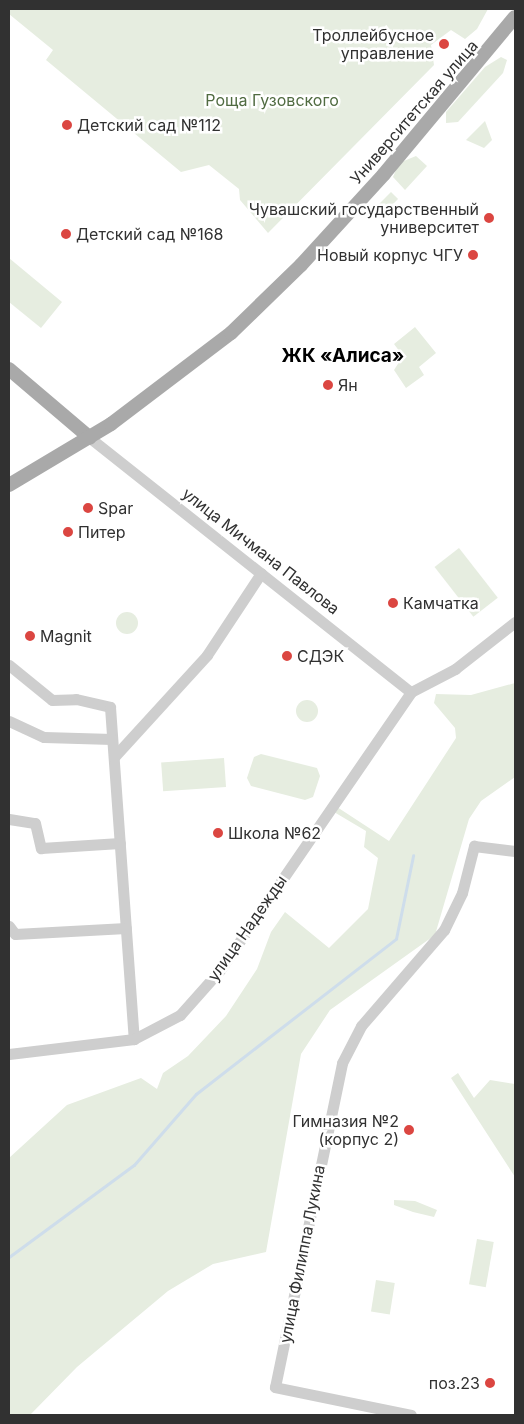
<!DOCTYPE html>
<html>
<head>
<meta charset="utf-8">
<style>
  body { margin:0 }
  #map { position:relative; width:524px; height:1424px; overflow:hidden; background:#fff; font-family:Inter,sans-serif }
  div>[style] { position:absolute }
  .green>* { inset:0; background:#e6ede0; transform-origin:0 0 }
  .round { border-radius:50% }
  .stream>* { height:2.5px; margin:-1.25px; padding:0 1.25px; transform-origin:1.25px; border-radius:1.25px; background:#ceddeb }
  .minor>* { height:11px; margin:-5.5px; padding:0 5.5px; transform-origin:5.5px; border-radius:5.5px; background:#cecece }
  .major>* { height:14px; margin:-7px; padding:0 7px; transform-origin:7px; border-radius:7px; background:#a9a9a9 }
  .dots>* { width:14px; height:14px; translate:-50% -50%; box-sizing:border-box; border:2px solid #fff; border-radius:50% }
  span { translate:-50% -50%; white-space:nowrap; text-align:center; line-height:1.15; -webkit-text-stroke:5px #fff; paint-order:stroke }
  .poi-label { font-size:16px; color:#313131 }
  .right { translate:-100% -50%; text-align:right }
  .left { translate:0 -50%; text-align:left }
  .park-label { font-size:16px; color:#506b41 }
  .street-label { font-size:16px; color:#313131 }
  .quarter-label { font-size:19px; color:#000; font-weight:700 }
  .frame { position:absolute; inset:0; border:10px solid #313131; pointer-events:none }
</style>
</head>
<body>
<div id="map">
  <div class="green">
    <i style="clip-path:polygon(9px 9px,488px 9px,477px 29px,465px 39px,451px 30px,431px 45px,434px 65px,268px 233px,240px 200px,239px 189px,209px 165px,181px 172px,46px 60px,53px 50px,9px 14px)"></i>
    <i style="clip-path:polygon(501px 57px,507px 60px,503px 73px,458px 122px,446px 123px,446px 112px,485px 67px)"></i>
    <i style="clip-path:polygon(485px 121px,492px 140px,484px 148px,466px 140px)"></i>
    <i style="clip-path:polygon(416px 156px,427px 166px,405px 190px,393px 177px,399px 163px)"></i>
    <i style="left:391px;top:192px;width:10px;height:26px;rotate:45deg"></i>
    <i style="clip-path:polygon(9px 258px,62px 302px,41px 328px,9px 302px)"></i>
    <i style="clip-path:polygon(415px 327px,436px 353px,419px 367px,424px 375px,406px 388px,394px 370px,403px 356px,394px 344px)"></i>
    <i style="left:459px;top:548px;width:63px;height:31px;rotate:52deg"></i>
    <i class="round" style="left:116px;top:612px;width:22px;height:22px"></i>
    <i style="clip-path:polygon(515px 683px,515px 777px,481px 801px,469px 819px,435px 935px,330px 1010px,301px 1054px,266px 1252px,213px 1264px,168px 1291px,77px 1367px,30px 1415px,9px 1415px,9px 1158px,67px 1105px,141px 1078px,157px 1089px,163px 1073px,188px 1056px,226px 1016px,257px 969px,271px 932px,285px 912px,329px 948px,368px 909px,378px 858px,364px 847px,366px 831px,334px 812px,337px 807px,389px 841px,456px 738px,455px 728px,434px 703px,436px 694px,471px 695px)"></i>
    <i class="round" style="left:296px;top:700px;width:22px;height:22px"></i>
    <i style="clip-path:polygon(261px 754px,317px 768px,320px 776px,313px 797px,305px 800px,251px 786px,247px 778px,254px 757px)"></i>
    <i style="left:224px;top:758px;width:29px;height:63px;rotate:86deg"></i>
    <i style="clip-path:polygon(458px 1073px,474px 1098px,490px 1080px,515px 1084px,515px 1177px,451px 1078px)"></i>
    <i style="clip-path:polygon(394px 1200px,415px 1201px,437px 1210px,434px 1217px,413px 1212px,394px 1205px)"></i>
    <i style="left:477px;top:1239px;width:17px;height:46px;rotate:10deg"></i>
    <i style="left:376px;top:1280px;width:19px;height:32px;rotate:9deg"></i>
  </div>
  <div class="stream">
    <i style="left:9px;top:1257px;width:155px;rotate:-36.4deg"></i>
    <i style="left:134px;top:1165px;width:94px;rotate:-48.9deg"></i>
    <i style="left:196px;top:1094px;width:253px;rotate:-37.8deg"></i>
    <i style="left:396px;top:939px;width:85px;rotate:-78.4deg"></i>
  </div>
  <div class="minor">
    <i style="left:90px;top:438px;width:409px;rotate:38.4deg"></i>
    <i style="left:9px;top:665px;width:55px;rotate:39.1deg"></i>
    <i style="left:52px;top:700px;width:24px;rotate:-2deg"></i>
    <i style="left:76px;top:699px;width:35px;rotate:13deg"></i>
    <i style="left:110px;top:707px;width:333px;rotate:85.9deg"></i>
    <i style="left:411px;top:692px;width:50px;rotate:-27.6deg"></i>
    <i style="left:455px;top:669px;width:76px;rotate:-38.1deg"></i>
    <i style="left:9px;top:721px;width:38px;rotate:25deg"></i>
    <i style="left:44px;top:737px;width:68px;rotate:1.7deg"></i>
    <i style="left:114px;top:757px;width:138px;rotate:-47.6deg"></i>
    <i style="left:207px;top:655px;width:98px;rotate:-56.6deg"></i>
    <i style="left:9px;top:819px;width:26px;rotate:9deg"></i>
    <i style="left:35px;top:823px;width:26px;rotate:77deg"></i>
    <i style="left:41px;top:848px;width:79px;rotate:-3.6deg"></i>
    <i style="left:9px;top:926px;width:10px;rotate:53deg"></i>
    <i style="left:15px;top:934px;width:111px;rotate:-3.1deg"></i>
    <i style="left:9px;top:1054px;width:126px;rotate:-6.8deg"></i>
    <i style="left:134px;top:1039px;width:52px;rotate:-27.6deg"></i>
    <i style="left:180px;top:1015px;width:60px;rotate:-48.4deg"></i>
    <i style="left:220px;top:970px;width:337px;rotate:-55.5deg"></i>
    <i style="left:411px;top:1415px;width:139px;rotate:-168.4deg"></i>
    <i style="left:275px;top:1387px;width:331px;rotate:-78.3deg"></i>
    <i style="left:342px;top:1063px;width:42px;rotate:-62.8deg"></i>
    <i style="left:361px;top:1026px;width:127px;rotate:-49.2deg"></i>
    <i style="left:444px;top:930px;width:41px;rotate:-64.1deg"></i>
    <i style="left:462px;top:893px;width:49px;rotate:-75.7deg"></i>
    <i style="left:474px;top:846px;width:41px;rotate:7deg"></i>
  </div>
  <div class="major">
    <i style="left:9px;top:369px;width:106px;rotate:40.4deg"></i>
    <i style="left:9px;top:485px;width:119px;rotate:-30.9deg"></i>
    <i style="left:111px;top:424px;width:151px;rotate:-37.2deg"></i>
    <i style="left:231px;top:333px;width:98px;rotate:-44.2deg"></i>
    <i style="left:301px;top:265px;width:123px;rotate:-47.6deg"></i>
    <i style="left:384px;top:174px;width:204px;rotate:-50.2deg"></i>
  </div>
  <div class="dots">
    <i style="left:444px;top:44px;background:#db4641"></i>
    <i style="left:67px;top:125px;background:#db4641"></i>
    <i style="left:489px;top:218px;background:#db4641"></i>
    <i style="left:66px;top:234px;background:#db4641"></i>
    <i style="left:473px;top:255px;background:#db4641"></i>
    <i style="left:328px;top:385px;background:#db4641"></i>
    <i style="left:88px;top:508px;background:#db4641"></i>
    <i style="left:68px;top:532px;background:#db4641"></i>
    <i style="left:393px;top:603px;background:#db4641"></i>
    <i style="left:30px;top:636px;background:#db4641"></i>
    <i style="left:287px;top:656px;background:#db4641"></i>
    <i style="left:218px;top:833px;background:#db4641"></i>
    <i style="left:409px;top:1130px;background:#db4641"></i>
    <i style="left:490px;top:1383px;background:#db4641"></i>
  </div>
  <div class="poi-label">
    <span class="right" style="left:434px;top:44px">Троллейбусное<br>управление</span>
    <span class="left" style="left:77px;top:125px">Детский сад №112</span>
    <span class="right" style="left:479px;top:218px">Чувашский государственный<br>университет</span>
    <span class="left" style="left:76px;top:234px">Детский сад №168</span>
    <span class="right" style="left:463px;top:255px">Новый корпус ЧГУ</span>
    <span class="left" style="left:338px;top:385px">Ян</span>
    <span class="left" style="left:98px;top:508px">Spar</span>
    <span class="left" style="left:78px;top:532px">Питер</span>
    <span class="left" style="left:403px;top:603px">Камчатка</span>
    <span class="left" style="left:40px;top:636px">Magnit</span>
    <span class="left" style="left:297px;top:656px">СДЭК</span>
    <span class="left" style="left:228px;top:833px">Школа №62</span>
    <span class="right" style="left:399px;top:1130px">Гимназия №2<br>(корпус 2)</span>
    <span class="right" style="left:480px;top:1383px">поз.23</span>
  </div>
  <div class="park-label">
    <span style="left:272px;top:100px">Роща Гузовского</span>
  </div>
  <div class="street-label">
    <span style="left:414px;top:112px;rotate:-49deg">Университетская улица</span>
    <span style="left:261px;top:551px;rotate:38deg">улица Мичмана Павлова</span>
    <span style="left:247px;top:928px;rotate:-55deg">улица Надежды</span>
    <span style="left:302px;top:1254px;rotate:-79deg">улица Филиппа Лукина</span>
  </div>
  <div class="quarter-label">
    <span style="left:343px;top:356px">ЖК «Алиса»</span>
  </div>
  <div class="frame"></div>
</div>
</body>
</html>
